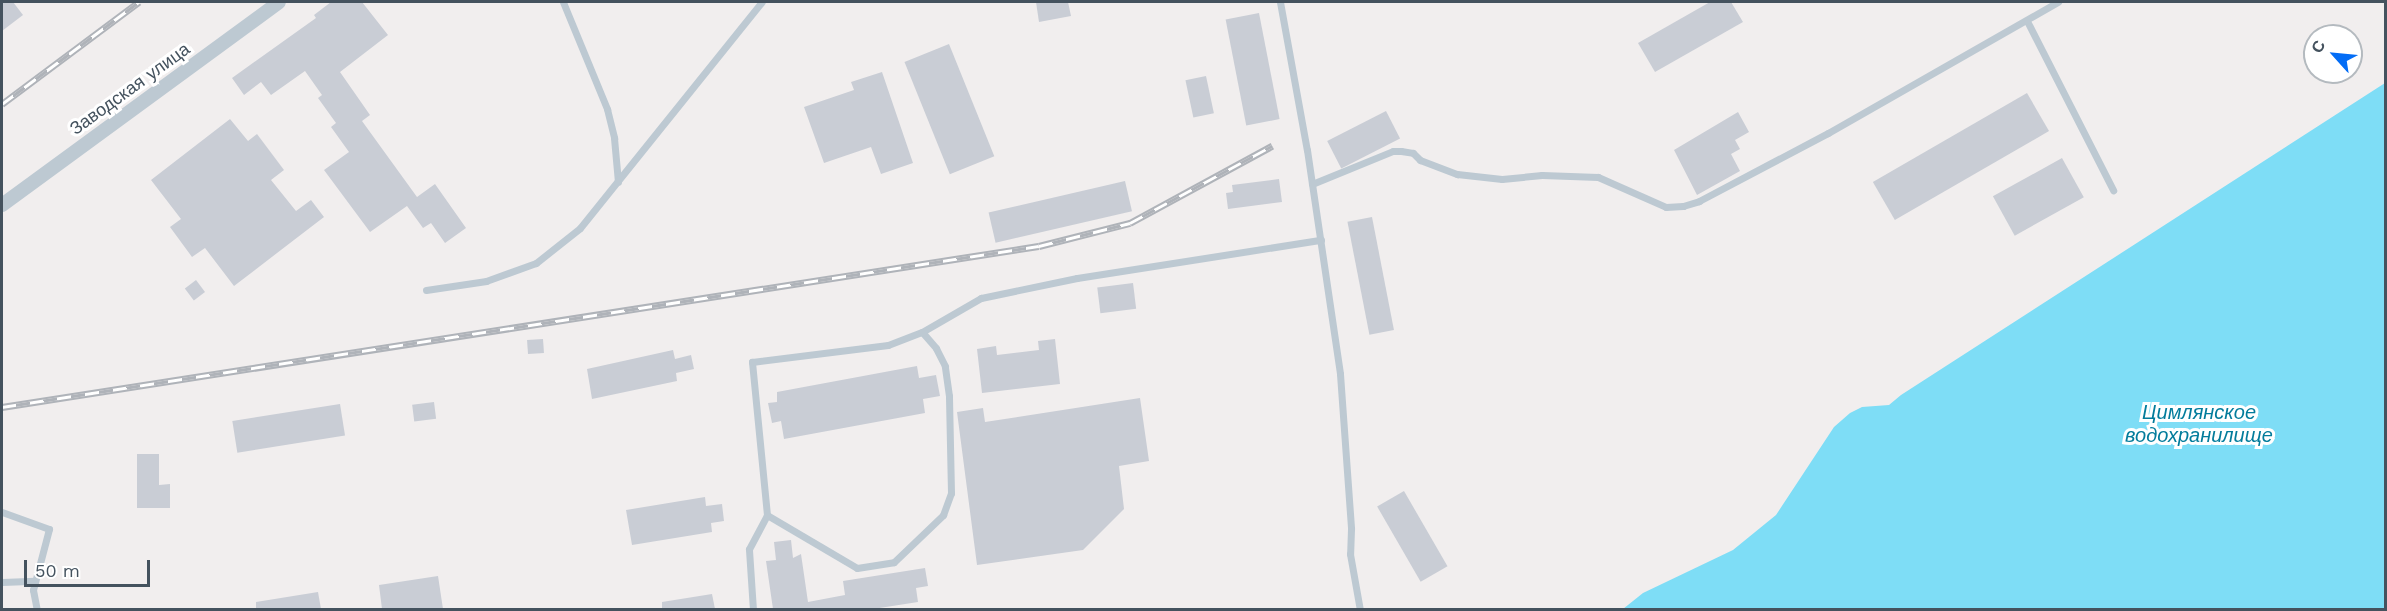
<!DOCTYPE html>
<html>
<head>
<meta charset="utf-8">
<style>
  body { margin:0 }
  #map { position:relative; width:2387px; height:611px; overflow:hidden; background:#f1eeee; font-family:"Work Sans",sans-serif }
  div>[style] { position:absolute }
  .water>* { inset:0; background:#7eddf6 }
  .building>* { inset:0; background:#c9cdd5; transform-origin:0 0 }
  .lane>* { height:7px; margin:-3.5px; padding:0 3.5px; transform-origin:3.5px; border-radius:3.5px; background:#bdc9d2 }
  .street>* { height:14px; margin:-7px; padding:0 7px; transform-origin:7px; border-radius:7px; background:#bdc9d2 }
  .rail>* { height:7px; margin-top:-3.5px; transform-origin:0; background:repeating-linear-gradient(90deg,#fff 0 14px,#afb3b9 0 28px); box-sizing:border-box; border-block:2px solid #afb3b9 }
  span { translate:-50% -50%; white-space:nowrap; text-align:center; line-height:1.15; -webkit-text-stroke:6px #fff; paint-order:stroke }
  .street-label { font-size:18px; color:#44525e }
  .water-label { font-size:20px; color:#037c9c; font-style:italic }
  .frame { position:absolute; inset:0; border:3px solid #44525e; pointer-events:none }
  .north { position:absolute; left:2303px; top:24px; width:60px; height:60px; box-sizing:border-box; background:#fff; border:2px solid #b4babf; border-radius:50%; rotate:297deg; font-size:16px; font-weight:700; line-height:24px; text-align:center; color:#44525e }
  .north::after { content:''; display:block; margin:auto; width:21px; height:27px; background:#036df6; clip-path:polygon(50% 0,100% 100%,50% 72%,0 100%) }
  .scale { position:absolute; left:24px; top:560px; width:126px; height:27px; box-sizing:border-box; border:3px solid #44525e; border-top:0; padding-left:8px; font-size:18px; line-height:21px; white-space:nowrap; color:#44525e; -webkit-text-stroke:4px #fff; paint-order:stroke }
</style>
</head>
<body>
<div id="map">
  <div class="water">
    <i style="clip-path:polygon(2385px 83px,2385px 609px,1623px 609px,1643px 593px,1733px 550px,1776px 515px,1834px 427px,1850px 413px,1862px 407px,1889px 405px,1901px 395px)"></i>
  </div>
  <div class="building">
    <i style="clip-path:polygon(2px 2px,13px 2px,23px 15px,2px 31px)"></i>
    <i style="clip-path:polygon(331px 2px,362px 2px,388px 35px,340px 72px,370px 115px,362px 121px,417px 197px,435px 184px,466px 228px,445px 243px,431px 223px,423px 228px,407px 206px,370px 232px,324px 170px,349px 152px,331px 127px,336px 123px,318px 98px,322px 95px,305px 71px,271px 95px,261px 82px,244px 95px,232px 78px,316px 18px,314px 15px)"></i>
    <i style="clip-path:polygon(1036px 2px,1068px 2px,1071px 16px,1039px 22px)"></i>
    <i style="clip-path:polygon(1710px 2px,1731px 2px,1743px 22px,1655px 72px,1638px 43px)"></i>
    <i style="left:1259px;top:13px;width:108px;height:34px;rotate:79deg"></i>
    <i style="left:949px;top:44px;width:121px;height:48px;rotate:68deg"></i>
    <i style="clip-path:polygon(882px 72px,913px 163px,881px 174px,871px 147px,824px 163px,804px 107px,854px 90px,851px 82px)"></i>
    <i style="left:1206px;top:76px;width:38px;height:21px;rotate:78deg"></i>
    <i style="left:2027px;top:93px;width:44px;height:178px;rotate:60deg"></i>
    <i style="left:1386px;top:111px;width:31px;height:66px;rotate:63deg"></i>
    <i style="clip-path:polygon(1738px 112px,1749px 132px,1735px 140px,1740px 149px,1731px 154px,1740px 171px,1697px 195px,1674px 150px)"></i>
    <i style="clip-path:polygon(230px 119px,248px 141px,257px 134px,284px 170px,271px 180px,296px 211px,311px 200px,324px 217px,234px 286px,205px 248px,192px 257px,170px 227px,181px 219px,151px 180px)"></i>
    <i style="left:2062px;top:158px;width:45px;height:79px;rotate:61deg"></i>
    <i style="clip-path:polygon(1279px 179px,1282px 202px,1228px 209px,1226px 193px,1233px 192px,1232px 185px)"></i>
    <i style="left:1125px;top:181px;width:31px;height:140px;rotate:77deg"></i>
    <i style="left:1372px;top:217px;width:115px;height:25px;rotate:79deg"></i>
    <i style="left:196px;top:280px;width:15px;height:14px;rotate:53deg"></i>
    <i style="left:1133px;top:283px;width:26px;height:36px;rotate:83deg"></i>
    <i style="left:543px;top:339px;width:14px;height:16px;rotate:86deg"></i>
    <i style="clip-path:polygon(1055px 339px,1060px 384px,982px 393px,977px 349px,996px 346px,997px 355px,1039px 350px,1038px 341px)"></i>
    <i style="clip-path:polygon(673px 350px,675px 359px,691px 355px,694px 369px,676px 373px,677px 381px,592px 399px,587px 369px)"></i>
    <i style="clip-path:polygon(917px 366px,919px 378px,936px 375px,940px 396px,923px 399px,925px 413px,784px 439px,781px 421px,772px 423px,768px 403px,777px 402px,777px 392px)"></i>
    <i style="clip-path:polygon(1140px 398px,1149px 461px,1119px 466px,1124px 509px,1083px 550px,977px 565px,957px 412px,983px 408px,985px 422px)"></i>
    <i style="left:434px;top:402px;width:17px;height:22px;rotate:83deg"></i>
    <i style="left:340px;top:404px;width:32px;height:109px;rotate:81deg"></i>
    <i style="clip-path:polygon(137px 454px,159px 454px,159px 485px,170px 484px,170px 508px,137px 508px)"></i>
    <i style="left:1404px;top:491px;width:87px;height:31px;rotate:60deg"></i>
    <i style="clip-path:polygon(705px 497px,706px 506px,722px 504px,724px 521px,711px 523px,712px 532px,632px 545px,626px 510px)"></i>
    <i style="clip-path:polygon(791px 540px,793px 558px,801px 554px,808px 602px,845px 595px,843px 581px,925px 568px,928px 586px,916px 588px,918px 602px,873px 609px,773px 609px,766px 561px,776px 560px,774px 542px)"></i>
    <i style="clip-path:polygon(438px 576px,443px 609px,382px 609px,379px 585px)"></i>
    <i style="clip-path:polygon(318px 592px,321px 609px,256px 609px,256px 602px)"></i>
    <i style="clip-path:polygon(712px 594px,715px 609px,662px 609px,662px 602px)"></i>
  </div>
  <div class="lane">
    <i style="left:563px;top:2px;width:116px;rotate:67.6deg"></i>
    <i style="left:607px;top:109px;width:30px;rotate:76deg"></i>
    <i style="left:614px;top:138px;width:44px;rotate:84.8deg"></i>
    <i style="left:1280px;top:2px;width:150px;rotate:79.7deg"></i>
    <i style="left:1307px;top:150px;width:226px;rotate:81.6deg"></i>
    <i style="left:1340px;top:374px;width:155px;rotate:85.9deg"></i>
    <i style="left:1351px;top:529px;width:25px;rotate:92deg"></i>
    <i style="left:1350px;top:554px;width:57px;rotate:79.9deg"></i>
    <i style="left:2027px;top:21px;width:190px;rotate:63deg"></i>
    <i style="left:1312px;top:184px;width:87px;rotate:-22.2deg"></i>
    <i style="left:1393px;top:151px;width:8px"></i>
    <i style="left:1401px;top:151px;width:12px;rotate:9deg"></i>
    <i style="left:1413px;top:153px;width:10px;rotate:45deg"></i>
    <i style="left:1420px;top:160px;width:40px;rotate:21deg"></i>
    <i style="left:1457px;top:174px;width:45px;rotate:6.3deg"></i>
    <i style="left:1502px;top:179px;width:40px;rotate:-5.7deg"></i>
    <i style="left:1542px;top:175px;width:56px;rotate:2deg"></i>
    <i style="left:1598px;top:177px;width:74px;rotate:23.8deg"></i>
    <i style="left:1666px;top:207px;width:17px;rotate:-3deg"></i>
    <i style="left:1683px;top:206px;width:17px;rotate:-17deg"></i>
    <i style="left:1699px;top:201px;width:146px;rotate:-27.8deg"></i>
    <i style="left:1828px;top:133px;width:265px;rotate:-29.7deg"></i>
    <i style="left:426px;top:290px;width:61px;rotate:-8.5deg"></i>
    <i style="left:486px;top:281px;width:53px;rotate:-19.8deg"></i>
    <i style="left:536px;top:263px;width:56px;rotate:-38.5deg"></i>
    <i style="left:580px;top:228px;width:290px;rotate:-51.2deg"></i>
    <i style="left:2px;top:512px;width:50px;rotate:19.9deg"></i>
    <i style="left:49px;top:529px;width:63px;rotate:104.7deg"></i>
    <i style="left:33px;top:590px;width:20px;rotate:79deg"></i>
    <i style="left:767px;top:515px;width:104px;rotate:30.5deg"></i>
    <i style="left:857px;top:568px;width:37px;rotate:-9deg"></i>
    <i style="left:894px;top:562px;width:68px;rotate:-43.8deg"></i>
    <i style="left:943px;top:515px;width:23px;rotate:-70deg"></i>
    <i style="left:951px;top:493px;width:97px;rotate:-91.2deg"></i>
    <i style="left:949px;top:396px;width:30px;rotate:-98deg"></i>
    <i style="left:945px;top:366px;width:20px;rotate:-117deg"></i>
    <i style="left:936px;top:348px;width:21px;rotate:-131deg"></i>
    <i style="left:2px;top:582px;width:33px;rotate:-2deg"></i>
    <i style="left:753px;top:610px;width:61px;rotate:-93.8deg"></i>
    <i style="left:749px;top:549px;width:38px;rotate:-62deg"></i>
    <i style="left:767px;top:515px;width:154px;rotate:-95.6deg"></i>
    <i style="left:752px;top:362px;width:137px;rotate:-7.1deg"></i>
    <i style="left:888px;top:345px;width:36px;rotate:-21deg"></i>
    <i style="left:922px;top:332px;width:68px;rotate:-30deg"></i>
    <i style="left:981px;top:298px;width:98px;rotate:-11.8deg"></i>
    <i style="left:1077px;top:278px;width:247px;rotate:-8.9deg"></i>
  </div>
  <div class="street">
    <i style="left:2px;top:205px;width:343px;rotate:-36.2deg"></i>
  </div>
  <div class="rail">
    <i style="left:2px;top:104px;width:171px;rotate:-36.7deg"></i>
    <i style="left:2px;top:407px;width:1049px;rotate:-8.83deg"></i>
    <i style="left:1039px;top:246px;width:94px;rotate:-14.2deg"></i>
    <i style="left:1130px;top:223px;width:162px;rotate:-28.5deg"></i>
  </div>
  <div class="street-label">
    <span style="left:130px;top:89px;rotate:-36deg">Заводская улица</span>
  </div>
  <div class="water-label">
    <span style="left:2199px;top:424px">Цимлянское<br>водохранилище</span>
  </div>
  <div class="frame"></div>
  <div class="north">С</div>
  <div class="scale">50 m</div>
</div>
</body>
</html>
